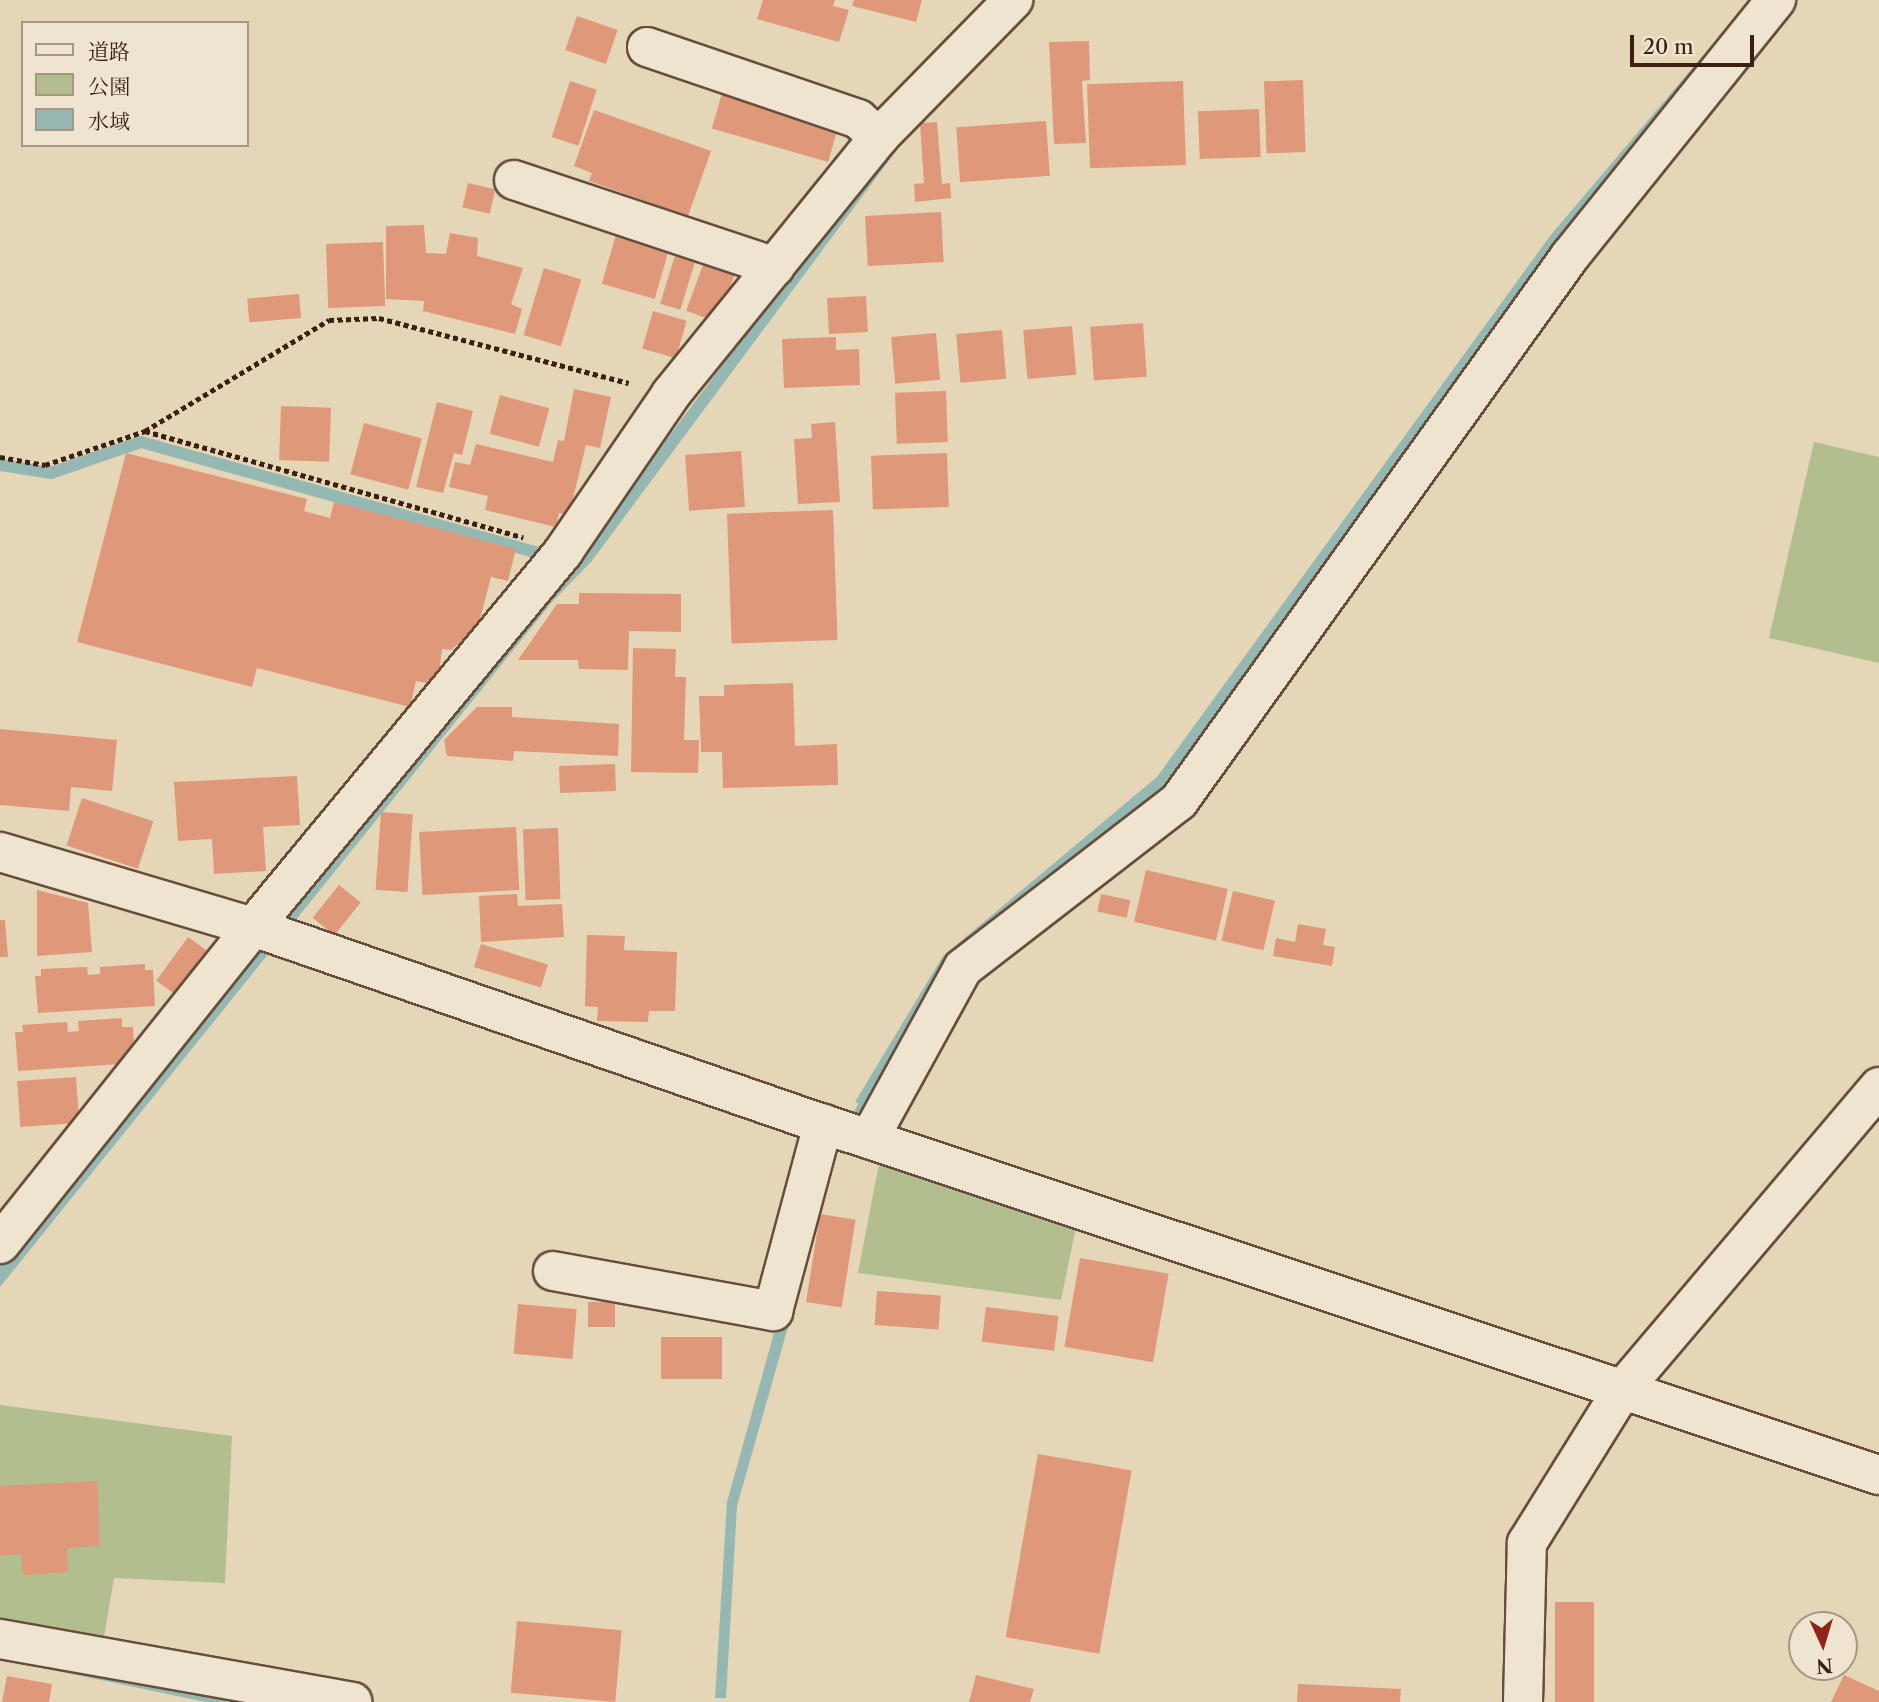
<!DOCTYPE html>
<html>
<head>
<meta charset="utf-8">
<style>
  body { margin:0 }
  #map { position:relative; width:1879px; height:1702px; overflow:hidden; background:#e5d6b7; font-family:"Libre Caslon Text","Noto Serif JP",serif }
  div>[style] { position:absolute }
  .green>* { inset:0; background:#b3be8f }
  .water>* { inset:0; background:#96b8b3 }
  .stream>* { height:12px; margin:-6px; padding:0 6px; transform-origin:6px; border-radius:6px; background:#96b8b3 }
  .building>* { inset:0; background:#e0987a; transform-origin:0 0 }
  .path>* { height:4.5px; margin-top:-2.25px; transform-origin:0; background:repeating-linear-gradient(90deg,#3c2012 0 5px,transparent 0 8.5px) }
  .roads { filter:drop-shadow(2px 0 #664e3b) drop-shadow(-2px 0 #664e3b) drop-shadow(0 2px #664e3b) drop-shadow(0 -2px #664e3b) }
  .minor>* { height:38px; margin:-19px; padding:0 19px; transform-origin:19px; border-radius:19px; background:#eee4d0 }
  span { translate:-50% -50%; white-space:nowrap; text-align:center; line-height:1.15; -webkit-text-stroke:7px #eee4d0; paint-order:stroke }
  .legend { position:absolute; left:21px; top:21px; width:228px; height:126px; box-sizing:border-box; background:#eee4d0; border:2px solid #a79684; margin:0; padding:9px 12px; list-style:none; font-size:21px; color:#3c2012 }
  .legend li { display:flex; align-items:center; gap:14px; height:35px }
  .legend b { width:35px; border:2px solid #a79684 }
  .north { position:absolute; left:1788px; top:1611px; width:70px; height:70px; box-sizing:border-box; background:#eee4d0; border:2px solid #a79684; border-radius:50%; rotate:176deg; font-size:19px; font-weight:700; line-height:28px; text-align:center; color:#3c2012 }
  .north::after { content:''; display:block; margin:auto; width:24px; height:32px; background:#8f2418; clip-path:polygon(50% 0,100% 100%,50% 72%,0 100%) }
  .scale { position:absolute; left:1630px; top:35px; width:124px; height:32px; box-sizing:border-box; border:4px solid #3c2012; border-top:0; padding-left:9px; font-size:21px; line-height:24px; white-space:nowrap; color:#3c2012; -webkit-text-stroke:5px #eee4d0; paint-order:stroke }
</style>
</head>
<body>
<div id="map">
  <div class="green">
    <i style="clip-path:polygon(1814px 442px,1879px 457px,1879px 663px,1769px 638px)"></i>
    <i style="clip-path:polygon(880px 1158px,1077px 1222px,1061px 1300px,858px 1273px)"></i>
    <i style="clip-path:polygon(0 1405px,232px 1436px,225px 1583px,114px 1578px,103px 1643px,0 1626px)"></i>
  </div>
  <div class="water">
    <i style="clip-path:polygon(1024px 0,1035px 0,916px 124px,591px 562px,552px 602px,0 1287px,0 1259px,264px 947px,581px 553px,908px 119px)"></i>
    <i style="clip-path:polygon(1750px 0,1765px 0,1167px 790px,953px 965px,870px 1109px,855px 1102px,943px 956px,1157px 777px,1550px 236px)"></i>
    <i style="clip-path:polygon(823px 1157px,835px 1162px,737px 1506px,726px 1698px,715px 1698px,727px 1502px)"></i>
    <i style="clip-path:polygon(0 1644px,299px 1702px,206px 1702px,0 1659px)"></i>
  </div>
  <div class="stream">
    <i style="left:0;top:465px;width:52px;rotate:8.9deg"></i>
    <i style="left:51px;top:473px;width:95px;rotate:-19deg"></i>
    <i style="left:141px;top:442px;width:421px;rotate:15.6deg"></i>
    <i style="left:860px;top:1113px;width:24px;rotate:-60deg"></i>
  </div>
  <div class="building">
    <i style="clip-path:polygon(763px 0,835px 0,833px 6px,849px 10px,839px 42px,757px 19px)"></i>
    <i style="clip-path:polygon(854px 0,922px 0,916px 22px,852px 6px)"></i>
    <i style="left:577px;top:16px;width:43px;height:36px;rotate:19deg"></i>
    <i style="clip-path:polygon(1089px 41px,1090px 80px,1082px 81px,1086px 143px,1054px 144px,1049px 42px)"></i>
    <i style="left:1303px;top:80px;width:72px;height:39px;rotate:88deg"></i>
    <i style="left:570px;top:81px;width:28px;height:59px;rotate:18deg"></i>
    <i style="left:1183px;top:81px;width:84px;height:96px;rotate:88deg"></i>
    <i style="left:722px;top:93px;width:121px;height:37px;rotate:16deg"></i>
    <i style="left:1259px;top:109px;width:48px;height:61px;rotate:88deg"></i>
    <i style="clip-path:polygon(594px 110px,711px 151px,688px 216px,589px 181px,592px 173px,574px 166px)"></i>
    <i style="left:1046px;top:121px;width:55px;height:90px;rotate:86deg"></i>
    <i style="clip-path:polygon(937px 122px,942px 184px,950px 183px,951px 198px,915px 202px,914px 184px,924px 183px,920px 123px)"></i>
    <i style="left:468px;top:183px;width:28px;height:25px;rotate:13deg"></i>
    <i style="left:941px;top:212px;width:50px;height:76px;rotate:87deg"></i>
    <i style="clip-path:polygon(424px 225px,426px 253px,446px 254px,450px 233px,478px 238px,477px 256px,523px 268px,511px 304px,522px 309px,515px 334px,423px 311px,424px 301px,386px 299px,386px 226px)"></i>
    <i style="left:617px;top:231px;width:55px;height:55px;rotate:16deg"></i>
    <i style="left:383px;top:242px;width:64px;height:57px;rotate:88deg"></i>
    <i style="left:676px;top:252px;width:21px;height:54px;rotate:17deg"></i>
    <i style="left:704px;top:262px;width:33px;height:52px;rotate:20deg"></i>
    <i style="left:544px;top:268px;width:39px;height:70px;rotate:17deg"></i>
    <i style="left:299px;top:294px;width:24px;height:52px;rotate:85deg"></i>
    <i style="left:866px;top:296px;width:36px;height:39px;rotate:87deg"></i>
    <i style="left:653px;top:311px;width:35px;height:39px;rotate:16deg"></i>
    <i style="left:1143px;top:323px;width:54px;height:53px;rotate:86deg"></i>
    <i style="left:1072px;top:326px;width:49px;height:49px;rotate:85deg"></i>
    <i style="left:1002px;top:330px;width:49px;height:46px;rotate:85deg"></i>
    <i style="left:936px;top:333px;width:47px;height:45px;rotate:85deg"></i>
    <i style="clip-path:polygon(836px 337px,836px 350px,859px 349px,860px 385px,784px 388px,782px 339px)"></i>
    <i style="clip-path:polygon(574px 389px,611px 397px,600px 448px,586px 445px,569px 515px,559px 513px,556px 527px,485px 510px,488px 496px,449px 487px,455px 462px,470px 465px,476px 444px,553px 462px,558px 440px,564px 441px)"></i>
    <i style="left:946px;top:391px;width:51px;height:51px;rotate:88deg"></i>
    <i style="left:500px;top:395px;width:51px;height:40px;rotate:15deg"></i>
    <i style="clip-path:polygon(437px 402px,473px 411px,462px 455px,454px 453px,443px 493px,416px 487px)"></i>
    <i style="left:281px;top:406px;width:50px;height:54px;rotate:2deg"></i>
    <i style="clip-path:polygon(835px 422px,840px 502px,798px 504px,794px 439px,812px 438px,811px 424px)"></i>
    <i style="left:364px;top:423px;width:60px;height:53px;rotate:15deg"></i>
    <i style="left:741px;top:451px;width:56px;height:56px;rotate:86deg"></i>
    <i style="clip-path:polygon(126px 453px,307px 499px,304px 511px,330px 518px,334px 502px,516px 549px,508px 581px,491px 577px,478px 627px,451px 650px,442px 649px,439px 674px,427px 683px,416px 681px,410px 707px,257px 668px,252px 687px,77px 642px)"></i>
    <i style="left:947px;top:453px;width:54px;height:76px;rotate:88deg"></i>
    <i style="left:833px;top:510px;width:130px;height:106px;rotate:88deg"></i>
    <i style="clip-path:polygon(579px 593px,681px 594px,681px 632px,629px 631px,628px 670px,579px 669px,578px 660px,518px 660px,557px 604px,579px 604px)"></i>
    <i style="clip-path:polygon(633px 648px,676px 649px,675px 677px,686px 677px,684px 740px,699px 740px,698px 773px,631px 772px)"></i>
    <i style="clip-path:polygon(793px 683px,795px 746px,837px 744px,838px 785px,723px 788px,722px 752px,701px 752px,699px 696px,724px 696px,724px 685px)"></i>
    <i style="clip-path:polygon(477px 707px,512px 707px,512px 717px,619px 724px,618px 756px,514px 751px,513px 761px,447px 756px,444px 740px)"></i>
    <i style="clip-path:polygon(0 729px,117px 740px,112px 791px,71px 787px,69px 811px,0 805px)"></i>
    <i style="left:615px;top:764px;width:27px;height:56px;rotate:88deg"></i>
    <i style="clip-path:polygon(297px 776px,300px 825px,263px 827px,266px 871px,214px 874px,212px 839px,178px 841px,174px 782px)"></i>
    <i style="left:82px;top:798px;width:75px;height:50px;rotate:18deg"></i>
    <i style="left:381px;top:812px;width:32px;height:78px;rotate:4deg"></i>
    <i style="left:516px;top:827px;width:63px;height:97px;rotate:87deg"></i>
    <i style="left:558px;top:828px;width:71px;height:35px;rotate:88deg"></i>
    <i style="left:1146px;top:870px;width:84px;height:53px;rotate:13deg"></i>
    <i style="left:339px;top:885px;width:28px;height:42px;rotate:39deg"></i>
    <i style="clip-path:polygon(37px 890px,88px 903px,92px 952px,37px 956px)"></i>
    <i style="left:1233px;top:891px;width:43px;height:51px;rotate:13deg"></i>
    <i style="clip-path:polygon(517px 894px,518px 906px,562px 904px,564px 937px,481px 942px,479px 896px)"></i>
    <i style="left:1101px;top:894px;width:30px;height:18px;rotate:12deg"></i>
    <i style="clip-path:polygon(0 920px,5px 920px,8px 957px,0 957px)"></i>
    <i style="clip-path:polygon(1298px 924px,1326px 929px,1323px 945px,1335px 947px,1332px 966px,1273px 956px,1276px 938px,1295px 942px)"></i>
    <i style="clip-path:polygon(587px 935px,625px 936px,624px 950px,677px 952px,675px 1011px,649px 1011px,648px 1022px,597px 1021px,598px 1007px,585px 1006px)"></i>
    <i style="left:188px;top:937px;width:41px;height:54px;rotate:36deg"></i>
    <i style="left:481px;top:944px;width:70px;height:24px;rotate:17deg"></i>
    <i style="clip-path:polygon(145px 964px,145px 970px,153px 970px,155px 1006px,38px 1013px,35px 976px,41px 976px,41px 969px,87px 967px,88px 975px,100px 974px,100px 967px)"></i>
    <i style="clip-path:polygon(122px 1018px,122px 1027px,133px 1027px,135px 1063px,18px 1071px,15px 1032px,23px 1032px,22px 1025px,67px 1022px,68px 1032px,79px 1031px,78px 1021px)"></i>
    <i style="left:76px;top:1077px;width:46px;height:59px;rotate:86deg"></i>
    <i style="left:820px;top:1214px;width:36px;height:89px;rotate:9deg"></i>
    <i style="left:1080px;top:1258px;width:90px;height:90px;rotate:10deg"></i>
    <i style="left:877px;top:1291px;width:64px;height:34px;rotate:4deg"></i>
    <i style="left:588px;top:1302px;width:27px;height:25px"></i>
    <i style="left:518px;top:1304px;width:59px;height:50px;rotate:5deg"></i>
    <i style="left:986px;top:1307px;width:73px;height:35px;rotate:7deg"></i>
    <i style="left:661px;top:1337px;width:61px;height:42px"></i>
    <i style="left:1038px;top:1454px;width:95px;height:186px;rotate:10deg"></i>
    <i style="clip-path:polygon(97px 1481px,100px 1546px,67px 1548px,68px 1572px,23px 1575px,21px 1554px,0 1556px,0 1486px)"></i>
    <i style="left:1555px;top:1602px;width:39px;height:100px"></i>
    <i style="left:517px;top:1621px;width:105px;height:72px;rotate:5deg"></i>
    <i style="clip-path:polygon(976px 1675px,1034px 1689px,1030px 1702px,969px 1702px)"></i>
    <i style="clip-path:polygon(1844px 1675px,1879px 1691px,1879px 1702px,1831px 1702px)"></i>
    <i style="clip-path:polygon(7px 1676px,52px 1684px,49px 1702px,2px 1702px)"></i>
    <i style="clip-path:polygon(1298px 1684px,1401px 1689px,1400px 1702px,1297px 1702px)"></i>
  </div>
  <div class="path">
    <i style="left:145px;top:431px;width:215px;rotate:-31.1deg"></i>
    <i style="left:329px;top:320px;width:50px;rotate:-2.3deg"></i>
    <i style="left:379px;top:318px;width:258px;rotate:14.6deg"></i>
    <i style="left:0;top:457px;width:46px;rotate:10.1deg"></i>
    <i style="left:45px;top:465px;width:106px;rotate:-18.8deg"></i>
    <i style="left:145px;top:431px;width:393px;rotate:15.7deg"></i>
  </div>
  <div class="roads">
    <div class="minor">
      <i style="left:647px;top:47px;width:223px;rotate:18.8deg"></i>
      <i style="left:858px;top:119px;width:28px;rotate:41deg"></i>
      <i style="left:514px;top:180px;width:275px;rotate:18.4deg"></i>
      <i style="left:0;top:852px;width:264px;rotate:16.5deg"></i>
      <i style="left:253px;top:927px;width:603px;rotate:19.07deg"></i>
      <i style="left:823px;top:1124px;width:1113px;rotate:18.39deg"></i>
      <i style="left:869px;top:1139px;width:195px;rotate:-61.2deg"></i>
      <i style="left:963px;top:968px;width:273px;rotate:-37.7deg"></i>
      <i style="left:1179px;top:801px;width:671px;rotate:-54.34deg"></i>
      <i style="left:1570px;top:256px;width:329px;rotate:-51.2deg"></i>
      <i style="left:0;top:1244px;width:406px;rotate:-51.4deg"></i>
      <i style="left:253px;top:927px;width:487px;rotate:-50.4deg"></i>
      <i style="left:563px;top:552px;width:191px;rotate:-55.6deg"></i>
      <i style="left:671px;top:394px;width:331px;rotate:-51deg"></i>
      <i style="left:879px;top:137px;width:192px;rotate:-45.6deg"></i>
      <i style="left:553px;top:1271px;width:224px;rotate:10.3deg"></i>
      <i style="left:773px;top:1311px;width:194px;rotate:-75deg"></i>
      <i style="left:0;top:1639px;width:358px;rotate:10.1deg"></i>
      <i style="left:1523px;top:1702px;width:159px;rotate:-88.6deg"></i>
      <i style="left:1527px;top:1543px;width:181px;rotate:-58.1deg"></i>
      <i style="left:1623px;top:1389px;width:396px;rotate:-49.7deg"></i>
    </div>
  </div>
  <ul class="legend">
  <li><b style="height:9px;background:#eee4d0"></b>道路</li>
  <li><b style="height:19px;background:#b3be8f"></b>公園</li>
  <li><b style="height:19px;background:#96b8b3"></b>水域</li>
  </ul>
  <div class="north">N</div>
  <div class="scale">20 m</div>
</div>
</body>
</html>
